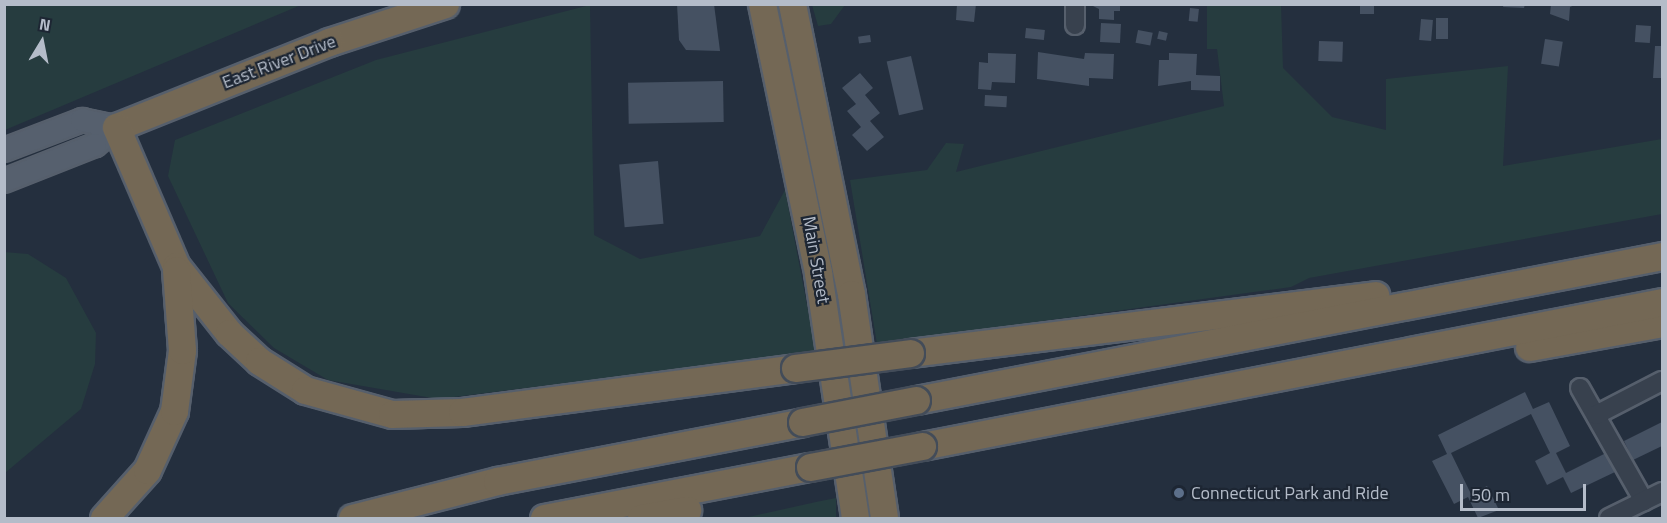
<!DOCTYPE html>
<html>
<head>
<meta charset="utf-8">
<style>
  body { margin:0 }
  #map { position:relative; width:1667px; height:523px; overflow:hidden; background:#242f3e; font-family:"Titillium Web",sans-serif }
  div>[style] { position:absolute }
  .green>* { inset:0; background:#263c3f }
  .building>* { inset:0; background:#455162; transform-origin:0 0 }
  .roads { filter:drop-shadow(2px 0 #565f6c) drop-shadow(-2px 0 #565f6c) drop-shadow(0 2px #565f6c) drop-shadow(0 -2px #565f6c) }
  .minor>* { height:18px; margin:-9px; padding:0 9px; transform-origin:9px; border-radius:9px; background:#38414e }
  .major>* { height:22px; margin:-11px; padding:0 11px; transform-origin:11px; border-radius:11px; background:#56606e }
  .highway>* { height:27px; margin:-13.5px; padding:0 13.5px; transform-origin:13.5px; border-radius:13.5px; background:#746855 }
  .bridges { filter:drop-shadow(2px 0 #434c59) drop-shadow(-2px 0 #434c59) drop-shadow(0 2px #434c59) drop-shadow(0 -2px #434c59) }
  .highway-bridge>* { height:27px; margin:-13.5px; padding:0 13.5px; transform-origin:13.5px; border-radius:13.5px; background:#746855 }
  .dots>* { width:16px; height:16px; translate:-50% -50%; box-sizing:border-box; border:3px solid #1d2633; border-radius:50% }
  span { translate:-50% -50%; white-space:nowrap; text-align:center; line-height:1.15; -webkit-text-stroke:4.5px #1d2633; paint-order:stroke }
  .street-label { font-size:18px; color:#b4bcc9 }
  .poi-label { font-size:18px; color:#b4bcc9 }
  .left { translate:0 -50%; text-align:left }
  .frame { position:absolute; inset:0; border:6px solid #b4bcc9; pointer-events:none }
  .north { position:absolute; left:12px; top:12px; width:60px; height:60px; -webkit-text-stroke:4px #1d2633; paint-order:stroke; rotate:10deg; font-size:16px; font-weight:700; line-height:24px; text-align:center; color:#b4bcc9 }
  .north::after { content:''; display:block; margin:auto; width:21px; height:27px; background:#b4bcc9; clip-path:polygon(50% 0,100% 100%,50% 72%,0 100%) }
  .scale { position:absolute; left:1460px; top:484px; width:126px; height:27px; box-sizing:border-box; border:3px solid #b4bcc9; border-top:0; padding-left:8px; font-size:18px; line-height:21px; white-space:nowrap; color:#b4bcc9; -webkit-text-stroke:4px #1d2633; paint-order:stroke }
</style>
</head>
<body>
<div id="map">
  <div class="green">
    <i style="clip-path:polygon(5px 4px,301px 4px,301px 5px,5px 130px)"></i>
    <i style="clip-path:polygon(590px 5px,594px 235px,640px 259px,760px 236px,785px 190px,816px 352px,438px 399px,328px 380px,274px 348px,228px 303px,168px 176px,175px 140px,376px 60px)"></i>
    <i style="clip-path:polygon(812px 5px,812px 4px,845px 5px,831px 24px,818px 26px)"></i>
    <i style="clip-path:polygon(1207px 5px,1281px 5px,1283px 68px,1332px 117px,1386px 130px,1386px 79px,1508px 66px,1503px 166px,1662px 139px,1662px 214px,1309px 278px,1291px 287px,877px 344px,850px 180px,927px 170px,946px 143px,964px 144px,956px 172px,1224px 106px,1217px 49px,1207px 49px)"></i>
    <i style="clip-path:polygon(4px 252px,28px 254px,66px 278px,96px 333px,95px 364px,81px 409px,5px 473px)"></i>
    <i style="clip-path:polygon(836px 498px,836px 518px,744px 518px,816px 502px)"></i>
  </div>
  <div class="building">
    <i style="clip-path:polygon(677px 4px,714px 4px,720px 51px,686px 50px,679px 40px)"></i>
    <i style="clip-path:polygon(957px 4px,976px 4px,974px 22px,956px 20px)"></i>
    <i style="clip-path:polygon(1089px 4px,1120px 4px,1120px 11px,1114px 11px,1114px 20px,1099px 19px,1099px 9px)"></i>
    <i style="left:1360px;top:4px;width:14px;height:10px"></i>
    <i style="clip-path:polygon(1504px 4px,1525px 4px,1524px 8px,1503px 7px)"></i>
    <i style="clip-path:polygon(1551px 4px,1577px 4px,1570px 7px,1569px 21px,1550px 14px)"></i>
    <i style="left:1190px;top:8px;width:9px;height:13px;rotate:6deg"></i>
    <i style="left:1436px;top:18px;width:12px;height:21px"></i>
    <i style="left:1421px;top:19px;width:12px;height:21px;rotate:5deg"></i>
    <i style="left:1101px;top:23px;width:20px;height:19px;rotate:3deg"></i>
    <i style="left:1636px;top:25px;width:15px;height:17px;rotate:4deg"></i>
    <i style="left:1026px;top:28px;width:19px;height:10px;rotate:6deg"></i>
    <i style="left:1138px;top:30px;width:15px;height:13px;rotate:11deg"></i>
    <i style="left:1159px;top:31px;width:9px;height:8px;rotate:13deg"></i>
    <i style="left:870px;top:35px;width:7px;height:12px;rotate:82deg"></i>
    <i style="left:1545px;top:39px;width:18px;height:25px;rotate:9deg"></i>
    <i style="left:1319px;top:41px;width:24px;height:20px;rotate:2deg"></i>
    <i style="clip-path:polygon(1655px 46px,1662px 46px,1662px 78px,1653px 78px)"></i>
    <i style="clip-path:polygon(1038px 52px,1084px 59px,1085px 53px,1114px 54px,1113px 79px,1089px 78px,1089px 86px,1037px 79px)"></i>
    <i style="clip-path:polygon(988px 53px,1016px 54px,1015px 83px,992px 82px,991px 90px,978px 89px,979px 62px,988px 63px)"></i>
    <i style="clip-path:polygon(1169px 53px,1197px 54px,1196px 75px,1220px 76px,1220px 91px,1191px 90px,1191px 81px,1158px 86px,1159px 60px,1169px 60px)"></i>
    <i style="left:911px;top:56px;width:55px;height:25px;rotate:77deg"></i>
    <i style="clip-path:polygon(860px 73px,873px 88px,865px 95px,880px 113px,870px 121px,884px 137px,867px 151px,852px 135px,861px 127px,847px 111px,856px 104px,842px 88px)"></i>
    <i style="left:723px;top:81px;width:41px;height:95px;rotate:89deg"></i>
    <i style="left:985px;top:95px;width:22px;height:11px;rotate:3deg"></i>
    <i style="left:658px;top:161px;width:63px;height:39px;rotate:85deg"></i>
    <i style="clip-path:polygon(1525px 392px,1533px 409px,1549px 402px,1570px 446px,1556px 453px,1566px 473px,1606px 453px,1615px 472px,1571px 493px,1563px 477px,1547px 485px,1535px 461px,1550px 453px,1531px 414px,1451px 453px,1471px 494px,1487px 486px,1499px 510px,1478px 518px,1468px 497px,1454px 504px,1432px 461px,1447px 454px,1438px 435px)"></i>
    <i style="clip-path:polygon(1662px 422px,1662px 446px,1633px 460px,1624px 441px)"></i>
  </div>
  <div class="roads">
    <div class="minor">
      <i style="left:1075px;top:25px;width:21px;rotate:-90deg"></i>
      <i style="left:1580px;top:388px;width:130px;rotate:60.5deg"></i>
      <i style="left:1596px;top:415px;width:74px;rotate:-27.3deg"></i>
      <i style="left:1609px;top:518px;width:59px;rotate:-26.1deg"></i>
    </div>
    <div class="major">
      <i style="left:4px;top:150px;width:84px;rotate:-21deg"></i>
      <i style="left:82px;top:120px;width:35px;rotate:12deg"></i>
      <i style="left:116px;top:127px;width:28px;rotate:139deg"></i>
      <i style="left:95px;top:145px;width:98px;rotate:158.4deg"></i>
    </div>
    <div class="highway">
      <i style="left:445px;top:4px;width:122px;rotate:161.9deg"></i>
      <i style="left:329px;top:42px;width:229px;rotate:158.2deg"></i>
      <i style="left:116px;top:127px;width:151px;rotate:66.7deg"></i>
      <i style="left:176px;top:266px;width:85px;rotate:51.7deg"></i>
      <i style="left:229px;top:333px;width:41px;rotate:43deg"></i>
      <i style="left:259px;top:361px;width:54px;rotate:32.2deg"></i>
      <i style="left:305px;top:390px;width:90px;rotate:15.4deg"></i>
      <i style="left:392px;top:414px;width:70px;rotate:-1.6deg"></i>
      <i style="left:462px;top:412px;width:336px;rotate:-7.5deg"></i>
      <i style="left:762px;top:4px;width:275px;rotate:78.2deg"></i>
      <i style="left:818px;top:273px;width:248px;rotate:81.4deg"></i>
      <i style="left:792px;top:4px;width:296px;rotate:78.5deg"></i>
      <i style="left:851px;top:294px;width:226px;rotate:81.6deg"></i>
      <i style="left:1529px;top:347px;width:135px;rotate:-10.2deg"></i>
      <i style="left:910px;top:353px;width:469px;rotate:-7.1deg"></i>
      <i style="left:916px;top:400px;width:760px;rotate:-10.93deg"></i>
      <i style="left:922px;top:446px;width:754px;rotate:-11.01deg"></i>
      <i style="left:104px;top:518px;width:64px;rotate:-48.1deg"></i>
      <i style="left:147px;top:470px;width:65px;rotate:-65.4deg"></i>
      <i style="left:174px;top:411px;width:62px;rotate:-82.5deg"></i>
      <i style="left:182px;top:350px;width:80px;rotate:-94.3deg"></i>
      <i style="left:352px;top:518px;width:150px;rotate:-14.3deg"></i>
      <i style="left:497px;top:481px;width:311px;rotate:-10.9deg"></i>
      <i style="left:544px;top:518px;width:271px;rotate:-10.9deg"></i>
      <i style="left:641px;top:518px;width:47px;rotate:-9.9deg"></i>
    </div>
  </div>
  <div class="bridges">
    <div class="highway-bridge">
      <i style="left:795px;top:368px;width:116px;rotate:-7.4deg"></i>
      <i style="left:802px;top:422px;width:116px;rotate:-10.9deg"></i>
      <i style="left:810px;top:467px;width:114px;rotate:-10.6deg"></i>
    </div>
  </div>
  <div class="dots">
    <i style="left:1179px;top:493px;background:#5c6f8a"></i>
  </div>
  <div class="street-label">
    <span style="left:279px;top:62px;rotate:-21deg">East River Drive</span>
    <span style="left:816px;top:260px;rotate:80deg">Main Street</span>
  </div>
  <div class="poi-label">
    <span class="left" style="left:1191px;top:493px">Connecticut Park and Ride</span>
  </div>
  <div class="frame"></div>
  <div class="north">N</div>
  <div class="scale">50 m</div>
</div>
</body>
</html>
